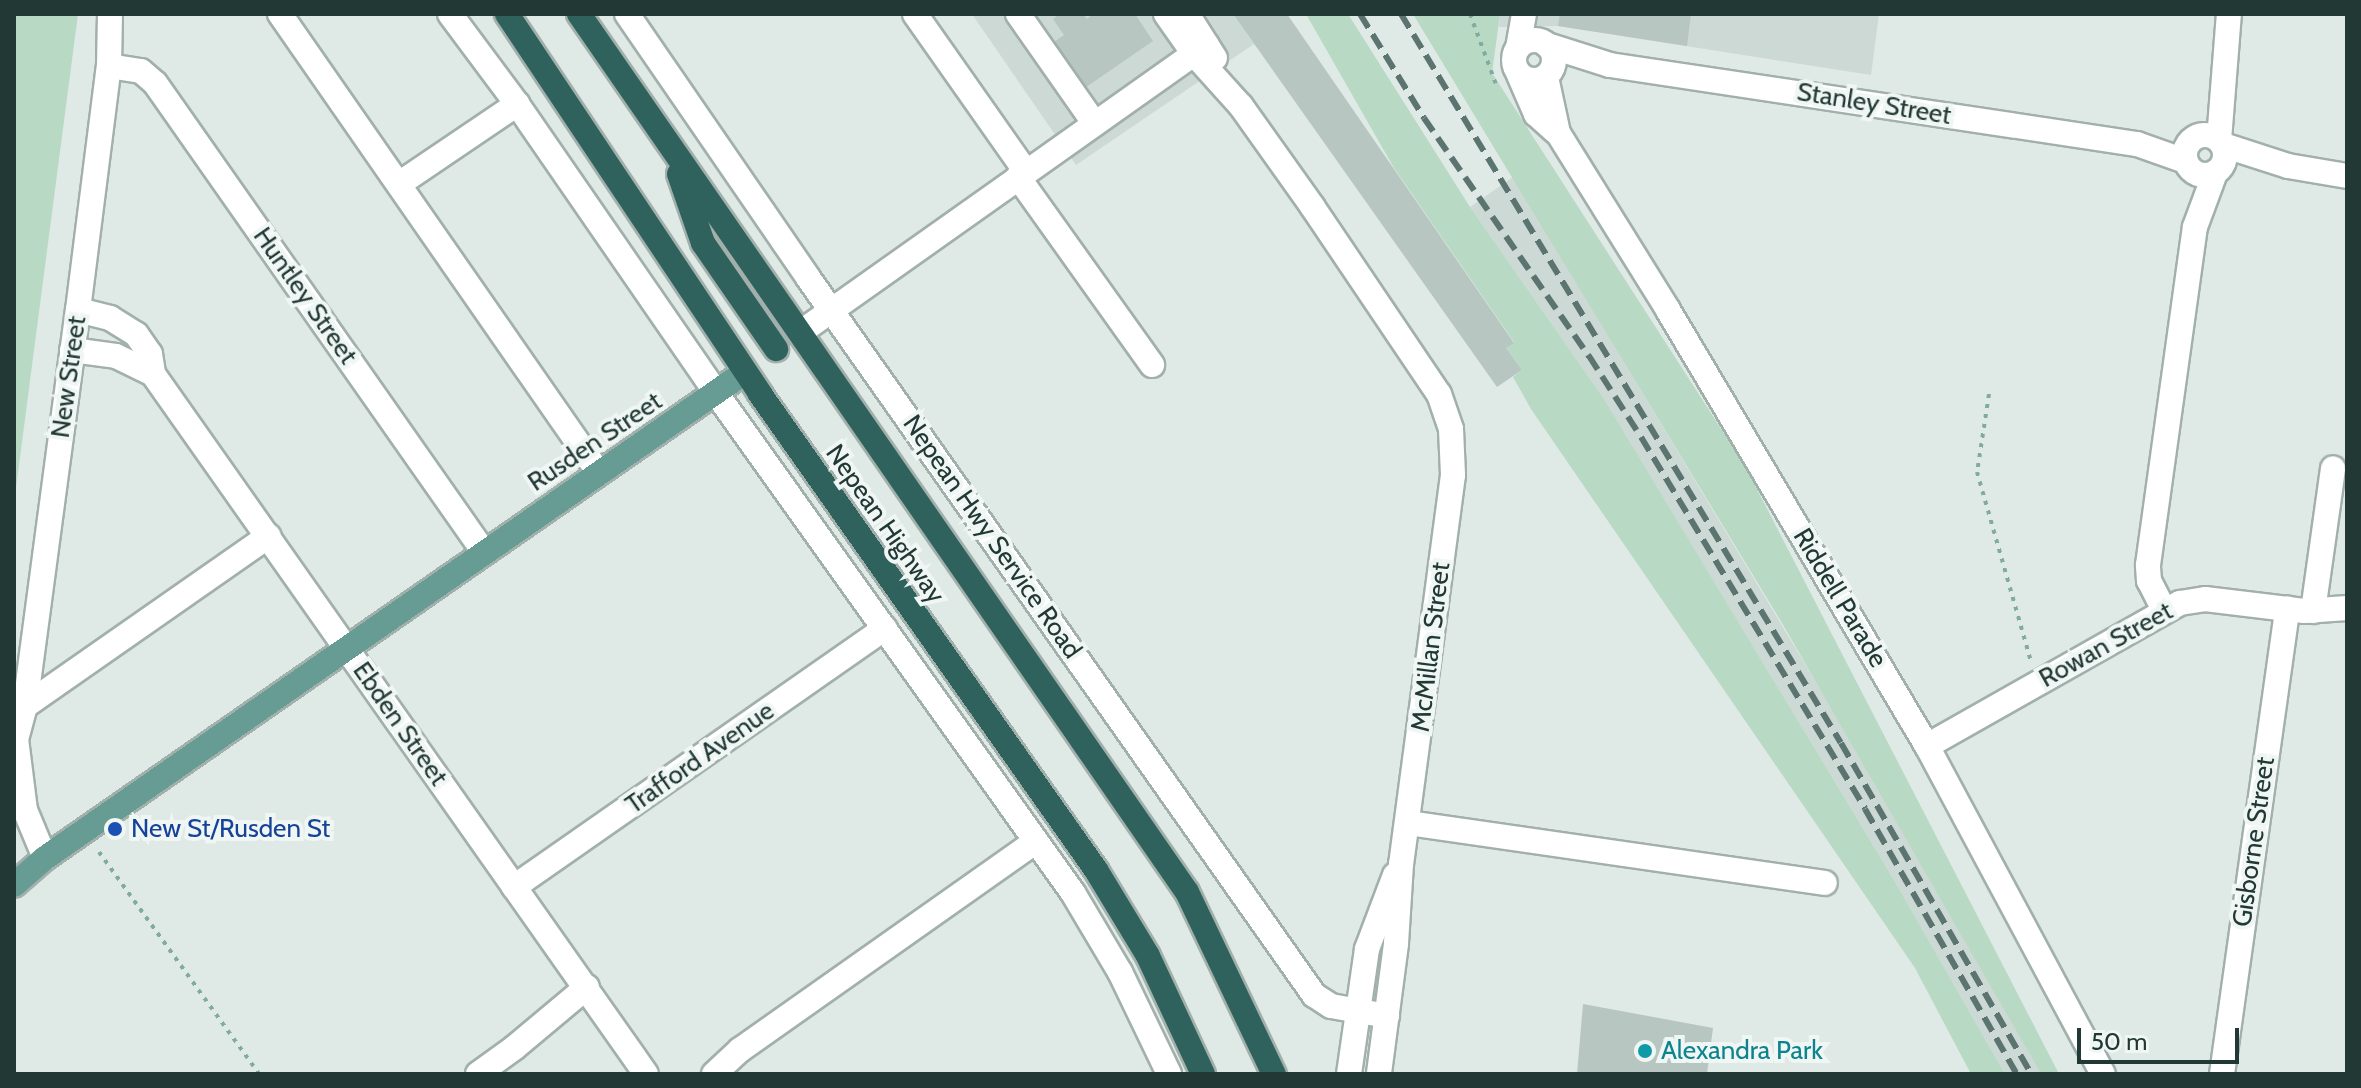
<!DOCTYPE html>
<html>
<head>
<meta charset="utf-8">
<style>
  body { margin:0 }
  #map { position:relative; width:2361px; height:1088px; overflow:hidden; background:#dfe9e5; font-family:Cabin,sans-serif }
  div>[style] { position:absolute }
  .built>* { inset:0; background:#cdd9d4 }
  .green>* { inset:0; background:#b8d9c4 }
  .building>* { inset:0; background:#b7c6c1 }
  .path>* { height:4px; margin-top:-2px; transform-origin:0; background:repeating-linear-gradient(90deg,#81aba1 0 4px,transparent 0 10px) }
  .roads { filter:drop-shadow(2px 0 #a2b0ac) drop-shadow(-2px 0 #a2b0ac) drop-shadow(0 2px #a2b0ac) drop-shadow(0 -2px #a2b0ac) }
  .minor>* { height:24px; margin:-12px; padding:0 12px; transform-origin:12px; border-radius:12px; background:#fff }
  .minor>.ring { margin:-12px; padding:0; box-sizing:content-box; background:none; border:24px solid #fff; border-radius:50% }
  .major>* { height:24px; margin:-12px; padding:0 12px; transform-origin:12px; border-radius:12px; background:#669c93 }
  .highway>* { height:24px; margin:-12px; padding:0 12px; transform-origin:12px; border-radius:12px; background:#2f625c }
  .rail>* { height:6px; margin-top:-3px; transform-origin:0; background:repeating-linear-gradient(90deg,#5b746f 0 16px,transparent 0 24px) }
  .dots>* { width:22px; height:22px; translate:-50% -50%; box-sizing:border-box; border:4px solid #eff6f3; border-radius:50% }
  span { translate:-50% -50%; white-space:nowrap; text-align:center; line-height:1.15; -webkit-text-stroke:8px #eff6f3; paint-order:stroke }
  .street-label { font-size:26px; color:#213834 }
  .transit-label { font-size:26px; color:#164399 }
  .left { translate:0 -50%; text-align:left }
  .culture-label { font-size:26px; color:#0d838f }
  .frame { position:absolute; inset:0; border:16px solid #213834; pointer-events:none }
  .scale { position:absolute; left:2077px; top:1028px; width:162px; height:36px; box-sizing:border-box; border:4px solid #213834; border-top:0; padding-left:10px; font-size:24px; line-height:28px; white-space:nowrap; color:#213834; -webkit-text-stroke:6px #eff6f3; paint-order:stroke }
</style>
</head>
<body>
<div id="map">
  <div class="built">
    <i style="clip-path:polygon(972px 14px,1233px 14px,1254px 44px,1076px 165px)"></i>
    <i style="clip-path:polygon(1500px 14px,1879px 14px,1871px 75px,1558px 26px,1499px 27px)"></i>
    <i style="clip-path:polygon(1513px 177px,1856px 749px,2041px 1074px,2005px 1074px,1894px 880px,1604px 399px,1470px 207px)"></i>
  </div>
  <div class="green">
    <i style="clip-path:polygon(14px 14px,78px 14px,14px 503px)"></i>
    <i style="clip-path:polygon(1306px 14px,1348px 14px,1470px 207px,1604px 399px,1894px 880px,2005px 1074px,1971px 1074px,1915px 968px,1531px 409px,1513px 377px,1522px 370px,1506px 348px,1514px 342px,1394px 168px)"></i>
    <i style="clip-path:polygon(1413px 14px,1500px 14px,1492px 73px,1745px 466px,2059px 1074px,2041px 1074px,1782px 623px)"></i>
  </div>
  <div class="building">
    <i style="clip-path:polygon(1059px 14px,1083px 14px,1087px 19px,1093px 14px,1135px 14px,1153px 41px,1079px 92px,1051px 44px,1064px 35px,1053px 19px)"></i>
    <i style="clip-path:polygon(1233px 14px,1287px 14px,1514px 343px,1506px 348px,1522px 370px,1497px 387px)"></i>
    <i style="clip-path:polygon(1560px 14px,1691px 14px,1687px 46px,1558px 26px)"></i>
    <i style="clip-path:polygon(1583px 1004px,1713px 1028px,1707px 1074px,1577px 1074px)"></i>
  </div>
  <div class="path">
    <i style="left:1470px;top:14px;width:78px;rotate:69.7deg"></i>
    <i style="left:1989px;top:394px;width:79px;rotate:98.7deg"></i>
    <i style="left:1977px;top:472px;width:198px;rotate:74.1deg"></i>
    <i style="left:99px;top:852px;width:274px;rotate:54.2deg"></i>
  </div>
  <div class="roads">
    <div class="minor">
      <i style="left:280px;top:14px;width:559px;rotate:55.2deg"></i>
      <i style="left:450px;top:14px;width:112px;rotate:53.3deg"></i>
      <i style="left:517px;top:104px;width:351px;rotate:55.4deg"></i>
      <i style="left:716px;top:393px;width:614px;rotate:54.47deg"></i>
      <i style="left:1073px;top:893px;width:92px;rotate:59.3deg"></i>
      <i style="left:1120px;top:972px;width:113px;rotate:64.3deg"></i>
      <i style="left:627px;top:14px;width:321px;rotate:55.5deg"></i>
      <i style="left:809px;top:279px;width:876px;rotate:54.8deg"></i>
      <i style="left:1314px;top:995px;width:20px;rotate:33deg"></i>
      <i style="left:1331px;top:1006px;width:57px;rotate:10.1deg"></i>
      <i style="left:915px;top:14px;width:193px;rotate:54.9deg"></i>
      <i style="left:1018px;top:14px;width:134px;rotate:55deg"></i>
      <i style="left:1166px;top:14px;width:49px;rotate:55deg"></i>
      <i style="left:1194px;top:54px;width:70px;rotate:47.9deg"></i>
      <i style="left:1241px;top:106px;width:123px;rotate:54.6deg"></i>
      <i style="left:1312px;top:206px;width:227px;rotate:56deg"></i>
      <i style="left:1439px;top:394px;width:37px;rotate:71deg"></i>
      <i style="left:1451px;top:429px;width:46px;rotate:87.5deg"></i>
      <i style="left:1453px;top:475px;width:392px;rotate:97.6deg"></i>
      <i style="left:1401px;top:864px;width:80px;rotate:93.6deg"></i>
      <i style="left:1396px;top:944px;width:131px;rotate:97.5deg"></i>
      <i style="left:1187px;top:14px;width:52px;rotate:57.5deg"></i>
      <i class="ring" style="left:1514px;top:40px;width:16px;height:16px"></i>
      <i style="left:1547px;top:45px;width:66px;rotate:17.6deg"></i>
      <i style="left:1610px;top:65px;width:533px;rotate:8.53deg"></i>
      <i style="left:2137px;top:144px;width:51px;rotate:19.5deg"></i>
      <i style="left:1518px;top:48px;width:35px;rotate:-80deg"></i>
      <i style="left:109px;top:66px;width:32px;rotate:9deg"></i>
      <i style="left:141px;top:71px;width:18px;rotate:41deg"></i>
      <i style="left:155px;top:83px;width:573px;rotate:54.95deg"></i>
      <i style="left:1519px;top:75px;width:43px;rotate:66.4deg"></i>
      <i style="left:1536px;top:114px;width:27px;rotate:42deg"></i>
      <i style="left:1546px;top:77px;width:57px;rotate:77.9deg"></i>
      <i style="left:1558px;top:133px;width:208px;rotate:58.1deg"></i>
      <i style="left:1668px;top:310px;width:507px;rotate:59.29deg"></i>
      <i style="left:1927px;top:746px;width:372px;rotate:61.8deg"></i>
      <i class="ring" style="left:2185px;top:135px;width:16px;height:16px"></i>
      <i style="left:2219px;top:140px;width:126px;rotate:-85.5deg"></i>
      <i style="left:2223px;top:145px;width:68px;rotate:17.9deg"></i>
      <i style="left:2288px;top:166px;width:60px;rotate:9.6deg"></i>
      <i style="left:1018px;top:177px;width:231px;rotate:54.5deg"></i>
      <i style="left:399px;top:184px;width:143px;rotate:-34.1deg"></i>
      <i style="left:78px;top:310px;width:33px;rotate:14deg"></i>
      <i style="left:110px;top:318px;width:31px;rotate:32deg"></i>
      <i style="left:136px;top:334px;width:24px;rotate:55deg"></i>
      <i style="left:150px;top:354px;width:20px;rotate:81deg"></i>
      <i style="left:801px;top:332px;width:497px;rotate:-35.3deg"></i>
      <i style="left:72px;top:350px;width:44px;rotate:7.8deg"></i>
      <i style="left:116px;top:356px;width:41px;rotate:25.9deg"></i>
      <i style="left:153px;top:374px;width:856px;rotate:54.84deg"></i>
      <i style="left:2164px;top:610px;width:33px;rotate:-117deg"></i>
      <i style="left:2149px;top:581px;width:16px;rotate:-94deg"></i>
      <i style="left:2148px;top:565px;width:341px;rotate:-82.1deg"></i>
      <i style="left:2195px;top:227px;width:58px;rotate:-69.7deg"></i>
      <i style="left:2313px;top:611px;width:144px;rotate:-82deg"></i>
      <i style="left:25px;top:706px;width:297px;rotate:-34.9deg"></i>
      <i style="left:16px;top:739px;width:72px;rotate:82.8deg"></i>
      <i style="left:25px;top:810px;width:52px;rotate:67.4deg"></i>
      <i style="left:1927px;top:746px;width:291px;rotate:-29.5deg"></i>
      <i style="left:2180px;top:603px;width:25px;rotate:-9deg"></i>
      <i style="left:2205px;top:599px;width:100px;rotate:6.9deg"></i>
      <i style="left:2304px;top:611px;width:43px;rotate:-4deg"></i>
      <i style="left:14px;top:747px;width:42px;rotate:-75deg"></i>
      <i style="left:25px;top:706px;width:400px;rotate:-82.4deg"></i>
      <i style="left:78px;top:310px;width:246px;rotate:-82.8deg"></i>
      <i style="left:109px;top:66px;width:52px;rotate:-88.9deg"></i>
      <i style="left:1409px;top:823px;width:420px;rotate:8.2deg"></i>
      <i style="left:514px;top:887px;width:452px;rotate:-34.9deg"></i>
      <i style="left:478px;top:1074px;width:44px;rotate:-35.8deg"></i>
      <i style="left:514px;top:1048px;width:95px;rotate:-39.9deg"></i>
      <i style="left:714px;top:1074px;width:35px;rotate:-43deg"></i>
      <i style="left:740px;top:1050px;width:362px;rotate:-35.2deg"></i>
      <i style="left:1349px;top:1074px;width:126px;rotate:-81.8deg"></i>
      <i style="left:1367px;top:949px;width:79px;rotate:-69.3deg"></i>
      <i style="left:2222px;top:1074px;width:470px;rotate:-82deg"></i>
    </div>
    <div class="major">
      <i style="left:14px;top:885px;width:41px;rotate:-41.1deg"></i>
      <i style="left:45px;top:858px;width:852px;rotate:-34.77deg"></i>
    </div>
    <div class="highway">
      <i style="left:507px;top:14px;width:457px;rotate:56.3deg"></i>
      <i style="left:760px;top:394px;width:583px;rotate:54.78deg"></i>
      <i style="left:1096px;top:870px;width:100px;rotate:58.8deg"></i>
      <i style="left:1148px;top:956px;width:130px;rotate:65deg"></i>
      <i style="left:579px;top:14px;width:1068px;rotate:55.3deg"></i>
      <i style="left:1187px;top:892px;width:202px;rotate:64.5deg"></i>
      <i style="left:679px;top:174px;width:73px;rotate:70.8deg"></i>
      <i style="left:703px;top:243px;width:129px;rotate:55.4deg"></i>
    </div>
  </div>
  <div class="rail">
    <i style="left:1360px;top:14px;width:122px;rotate:58.4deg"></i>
    <i style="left:1424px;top:118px;width:290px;rotate:55.3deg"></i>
    <i style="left:1589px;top:356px;width:96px;rotate:57.3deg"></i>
    <i style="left:1641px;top:437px;width:434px;rotate:58.9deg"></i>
    <i style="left:1865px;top:809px;width:305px;rotate:60.2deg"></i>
    <i style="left:1401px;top:14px;width:851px;rotate:58.89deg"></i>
    <i style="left:1841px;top:743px;width:382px;rotate:60.1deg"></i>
  </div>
  <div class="dots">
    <i style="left:115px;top:829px;background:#1a4fb4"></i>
    <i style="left:1645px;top:1051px;background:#0f9aa8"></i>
  </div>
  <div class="street-label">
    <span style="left:1874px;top:104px;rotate:9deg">Stanley Street</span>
    <span style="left:305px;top:296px;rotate:55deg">Huntley Street</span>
    <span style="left:69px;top:377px;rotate:-82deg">New Street</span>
    <span style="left:595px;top:442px;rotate:-34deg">Rusden Street</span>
    <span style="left:885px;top:524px;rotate:55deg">Nepean Highway</span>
    <span style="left:992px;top:537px;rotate:55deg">Nepean Hwy Service Road</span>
    <span style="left:1840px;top:598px;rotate:59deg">Riddell Parade</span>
    <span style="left:2106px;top:645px;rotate:-29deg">Rowan Street</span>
    <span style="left:1431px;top:647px;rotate:-83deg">McMillan Street</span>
    <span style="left:400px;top:724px;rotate:55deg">Ebden Street</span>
    <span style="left:700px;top:758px;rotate:-35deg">Trafford Avenue</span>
    <span style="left:2254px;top:842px;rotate:-82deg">Gisborne Street</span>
  </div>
  <div class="transit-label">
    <span class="left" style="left:131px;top:829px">New St/Rusden St</span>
  </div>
  <div class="culture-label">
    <span class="left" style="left:1661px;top:1051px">Alexandra Park</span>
  </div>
  <div class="frame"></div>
  <div class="scale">50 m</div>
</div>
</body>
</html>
